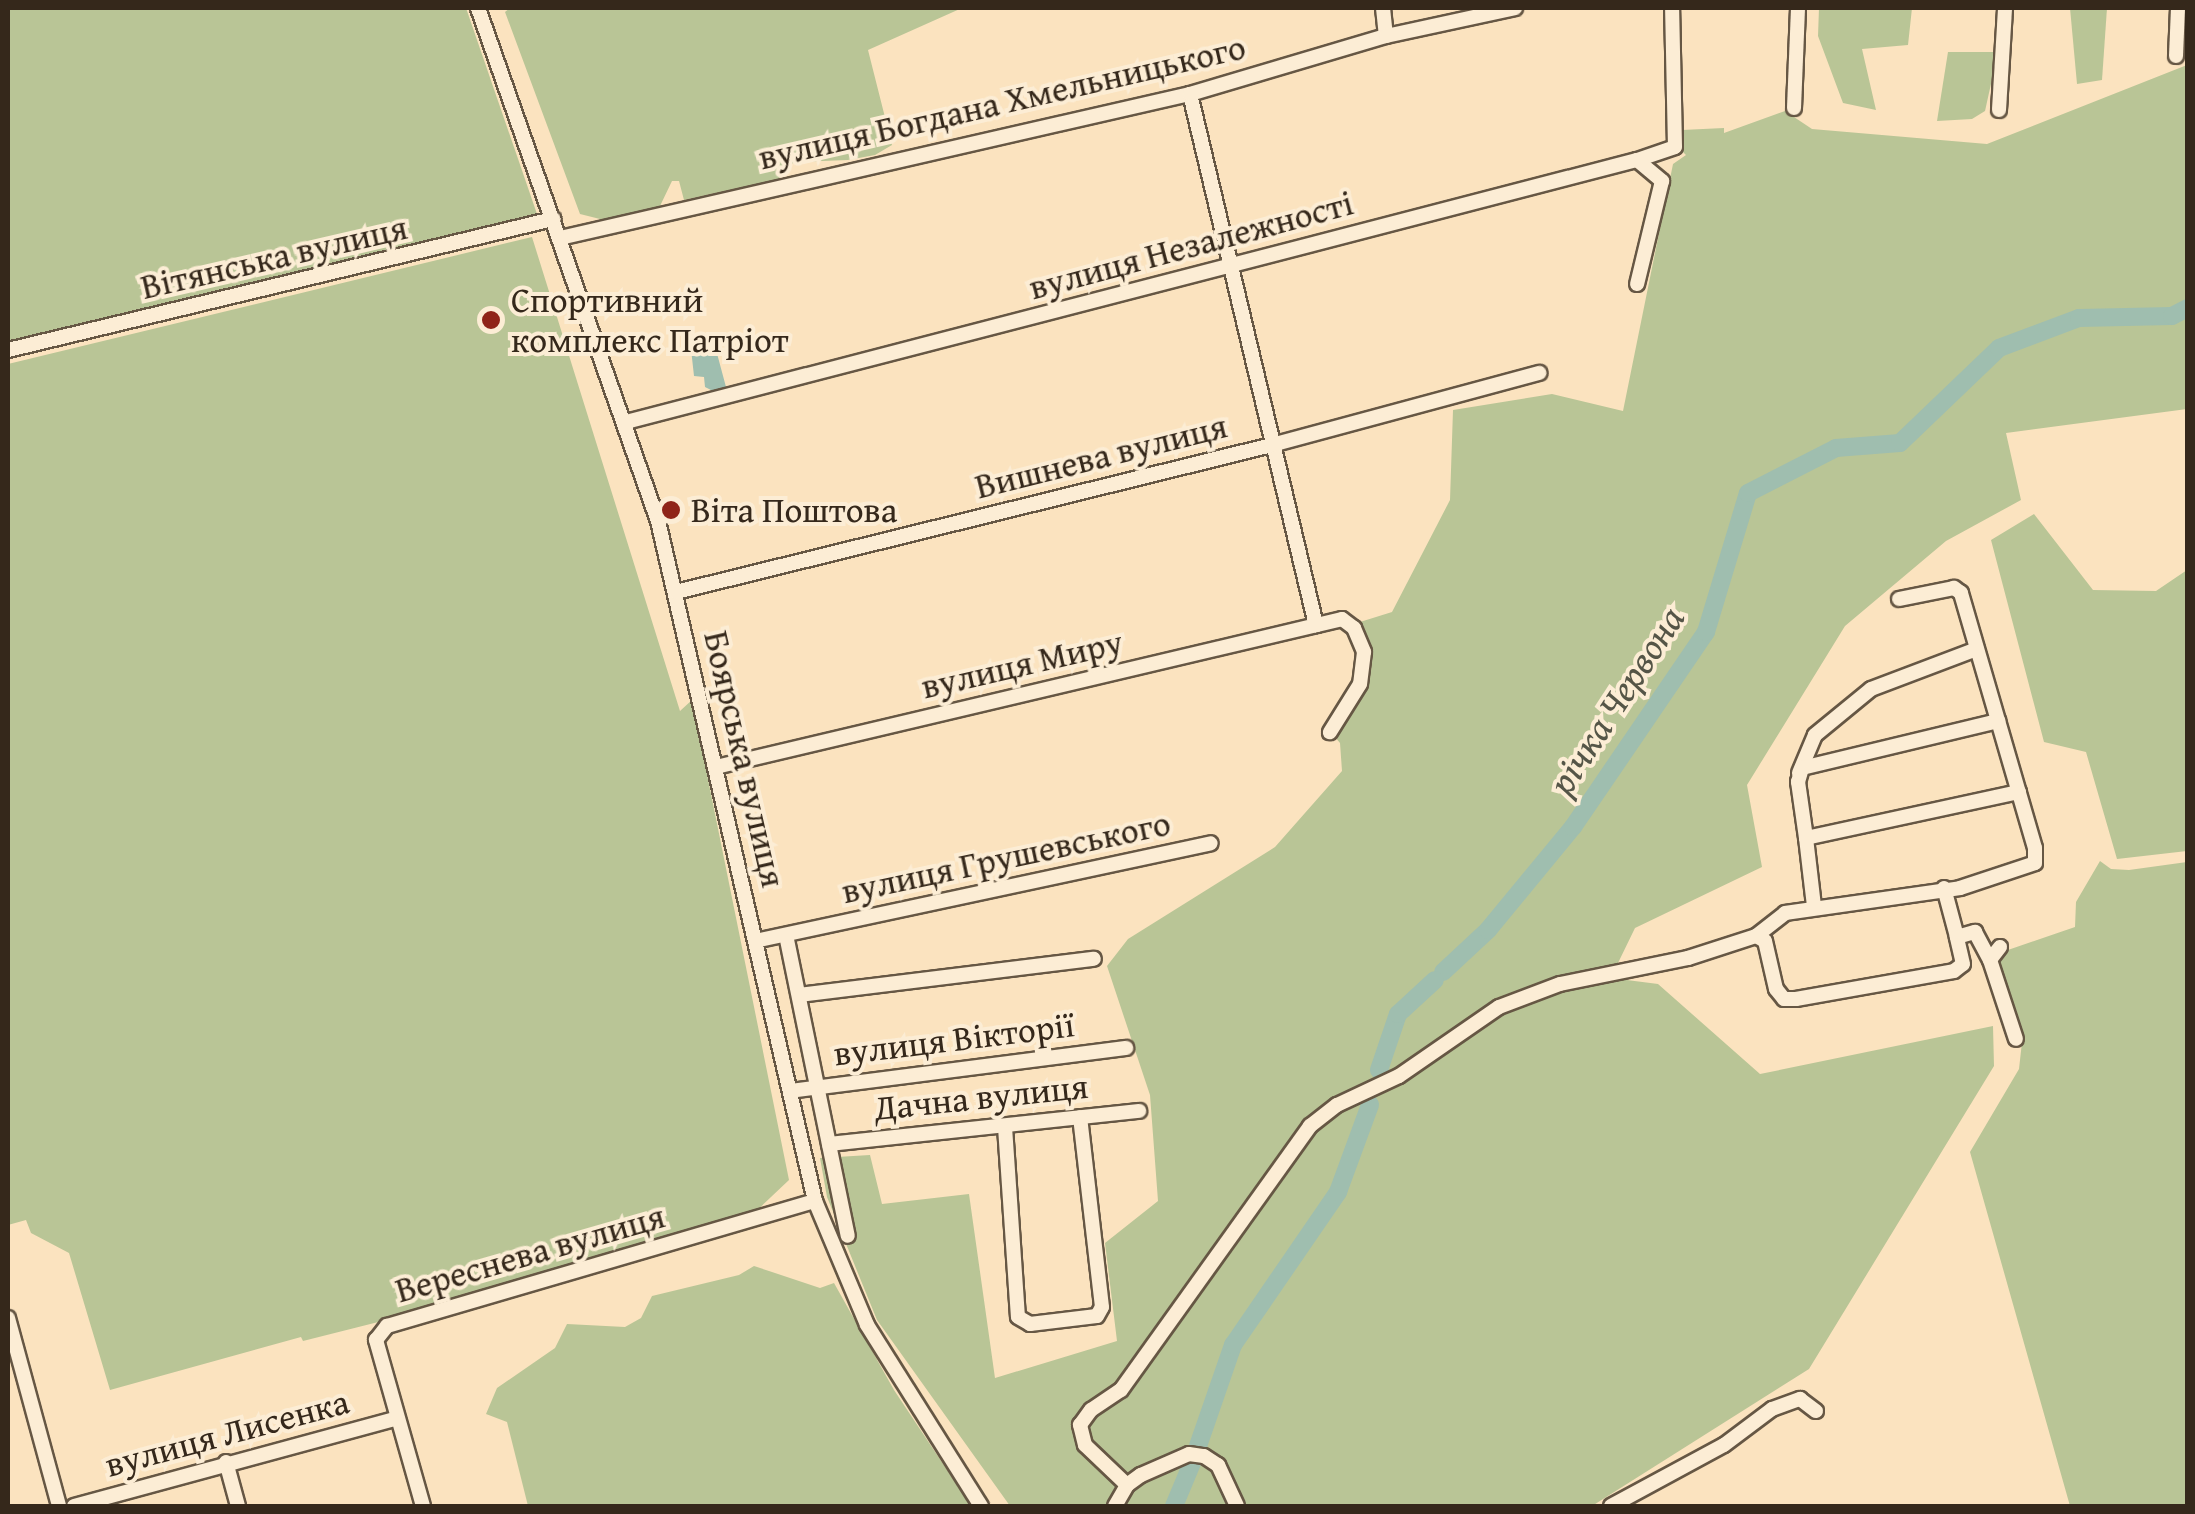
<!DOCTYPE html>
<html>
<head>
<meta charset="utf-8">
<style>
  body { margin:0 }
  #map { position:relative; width:2195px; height:1514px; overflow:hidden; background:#fbe3bf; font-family:"Gentium Book Plus",serif }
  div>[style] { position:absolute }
  .green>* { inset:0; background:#b9c596 }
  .water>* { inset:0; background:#9fbeaf }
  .river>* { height:18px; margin:-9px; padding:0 9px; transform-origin:9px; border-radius:9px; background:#9fbeaf }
  .roads { filter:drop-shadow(2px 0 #665744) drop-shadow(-2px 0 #665744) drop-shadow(0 2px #665744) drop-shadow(0 -2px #665744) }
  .minor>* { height:14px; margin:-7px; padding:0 7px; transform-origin:7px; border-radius:7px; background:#fcedd5 }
  .dots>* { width:28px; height:28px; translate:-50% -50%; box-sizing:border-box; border:5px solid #fcedd5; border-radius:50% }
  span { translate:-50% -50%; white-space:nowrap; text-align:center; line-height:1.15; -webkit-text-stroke:8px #fcedd5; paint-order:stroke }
  .street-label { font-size:35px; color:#35281b }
  .poi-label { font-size:35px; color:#35281b }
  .left { translate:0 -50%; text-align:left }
  .water-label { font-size:38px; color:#555547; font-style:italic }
  .frame { position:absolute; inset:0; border:10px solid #35281b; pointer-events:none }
</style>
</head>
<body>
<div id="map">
  <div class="green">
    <i style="clip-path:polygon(8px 8px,466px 8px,537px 214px,521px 233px,8px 347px)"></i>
    <i style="clip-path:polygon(510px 8px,962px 8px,868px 50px,892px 145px,875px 155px,848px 160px,796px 162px,784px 167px,779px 179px,684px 200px,679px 181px,672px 181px,660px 206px,608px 221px,580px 214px,505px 12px)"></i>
    <i style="clip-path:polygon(1819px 8px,1912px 8px,1908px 45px,1862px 49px,1876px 110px,1843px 103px,1818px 36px)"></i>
    <i style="clip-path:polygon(2070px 8px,2107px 8px,2102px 80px,2077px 84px)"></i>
    <i style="clip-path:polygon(1948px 52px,1998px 52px,1985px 111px,1972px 119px,1937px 121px)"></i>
    <i style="clip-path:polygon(2187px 65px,2187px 409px,2006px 433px,2021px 500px,1946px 541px,1845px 626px,1747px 785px,1762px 867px,1635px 928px,1618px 963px,1619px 979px,1658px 984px,1760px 1074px,1993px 1026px,1994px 1066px,1809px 1369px,1592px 1506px,1010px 1506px,877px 1320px,827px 1197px,820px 1158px,870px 1155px,882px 1204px,969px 1194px,995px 1378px,1117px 1341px,1105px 1243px,1158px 1201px,1150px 1095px,1107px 966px,1128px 939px,1275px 847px,1342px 771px,1340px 743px,1335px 737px,1369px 677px,1371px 650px,1360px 622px,1392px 612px,1450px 500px,1453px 410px,1552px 394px,1623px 411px,1673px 164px,1686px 155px,1681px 150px,1682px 130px,1724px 128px,1724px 133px,1785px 111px,1812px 129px,1987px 144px)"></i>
    <i style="clip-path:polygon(532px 237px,680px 711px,692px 700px,789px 1180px,750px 1217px,643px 1255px,303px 1341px,301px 1337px,110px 1390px,69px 1253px,31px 1233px,26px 1220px,8px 1225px,8px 364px)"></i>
    <i style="clip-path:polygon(2034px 514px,2093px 590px,2156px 591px,2187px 570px,2187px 851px,2117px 859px,2086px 752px,2044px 742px,1991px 540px)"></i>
    <i style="clip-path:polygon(2100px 861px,2111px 869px,2129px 870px,2187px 862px,2187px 1506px,2070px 1506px,1970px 1152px,2019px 1069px,2022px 1042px,1995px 961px,2005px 951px,2075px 927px,2076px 902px)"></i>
    <i style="clip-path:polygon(754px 1266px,820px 1288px,834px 1283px,894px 1390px,971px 1506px,528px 1506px,507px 1422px,486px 1414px,497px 1388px,555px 1348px,567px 1324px,625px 1327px,641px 1318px,652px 1296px,739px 1275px)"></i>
  </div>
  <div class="water">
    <i style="clip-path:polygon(701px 341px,715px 346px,726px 387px,715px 392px,705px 387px,704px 377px,694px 376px,691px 349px)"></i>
  </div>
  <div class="river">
    <i style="left:1443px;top:972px;width:62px;rotate:-43deg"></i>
    <i style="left:1488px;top:930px;width:134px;rotate:-50.5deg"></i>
    <i style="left:1573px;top:827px;width:236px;rotate:-55.7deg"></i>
    <i style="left:1706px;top:632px;width:145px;rotate:-73.2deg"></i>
    <i style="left:1748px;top:493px;width:99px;rotate:-27.1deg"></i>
    <i style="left:1836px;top:448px;width:64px;rotate:-4.5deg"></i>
    <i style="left:1900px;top:443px;width:137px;rotate:-43.8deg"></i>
    <i style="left:1999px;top:348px;width:85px;rotate:-20.6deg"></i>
    <i style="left:2079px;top:318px;width:93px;rotate:-1.2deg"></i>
    <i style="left:2172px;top:316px;width:18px;rotate:-27deg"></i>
    <i style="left:1379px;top:1070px;width:59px;rotate:-71.3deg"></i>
    <i style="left:1398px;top:1014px;width:50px;rotate:-42.6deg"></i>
    <i style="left:1198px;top:1446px;width:107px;rotate:-70.9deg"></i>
    <i style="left:1233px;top:1345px;width:186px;rotate:-55.5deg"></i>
    <i style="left:1338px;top:1192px;width:93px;rotate:-69.8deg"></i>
    <i style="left:1174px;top:1506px;width:47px;rotate:-67.3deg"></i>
  </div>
  <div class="roads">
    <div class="minor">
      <i style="left:478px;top:8px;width:544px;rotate:70.67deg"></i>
      <i style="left:658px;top:521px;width:698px;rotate:77deg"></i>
      <i style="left:815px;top:1201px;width:134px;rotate:67.2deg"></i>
      <i style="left:867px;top:1325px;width:214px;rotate:57.8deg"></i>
      <i style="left:1383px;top:8px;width:28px;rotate:84deg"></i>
      <i style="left:2176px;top:56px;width:48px;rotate:-87.6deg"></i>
      <i style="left:1190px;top:94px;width:546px;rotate:76.65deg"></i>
      <i style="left:1794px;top:108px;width:100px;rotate:-87.7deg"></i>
      <i style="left:1999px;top:110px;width:102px;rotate:-86.6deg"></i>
      <i style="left:1637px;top:160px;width:40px;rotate:-18.9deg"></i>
      <i style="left:1675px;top:147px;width:139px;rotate:-91.2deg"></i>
      <i style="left:560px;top:238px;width:646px;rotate:-12.88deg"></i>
      <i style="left:1190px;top:94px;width:204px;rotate:-16.5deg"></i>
      <i style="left:1386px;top:36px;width:132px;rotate:-12.2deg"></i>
      <i style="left:8px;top:350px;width:561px;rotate:-13.52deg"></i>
      <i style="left:626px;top:422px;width:1044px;rotate:-14.53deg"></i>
      <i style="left:1637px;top:160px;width:33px;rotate:40deg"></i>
      <i style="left:1662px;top:181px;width:106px;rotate:103.6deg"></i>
      <i style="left:676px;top:592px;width:614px;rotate:-13.86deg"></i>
      <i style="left:1272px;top:445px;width:277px;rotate:-15.1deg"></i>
      <i style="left:716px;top:767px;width:643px;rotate:-13.3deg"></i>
      <i style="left:1342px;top:619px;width:15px;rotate:37deg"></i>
      <i style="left:1354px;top:628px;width:26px;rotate:67deg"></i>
      <i style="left:1364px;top:652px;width:32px;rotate:97deg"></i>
      <i style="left:1360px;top:684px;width:57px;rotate:122deg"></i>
      <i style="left:1799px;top:773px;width:41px;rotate:-67.2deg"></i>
      <i style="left:1815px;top:735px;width:72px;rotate:-39.4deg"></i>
      <i style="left:1871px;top:689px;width:113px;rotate:-20.7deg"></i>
      <i style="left:1806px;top:838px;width:57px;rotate:-98.1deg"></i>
      <i style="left:1798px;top:782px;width:15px;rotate:-74deg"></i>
      <i style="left:1802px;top:768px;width:202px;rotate:-13.5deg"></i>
      <i style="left:1944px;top:888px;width:51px;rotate:75.1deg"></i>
      <i style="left:1957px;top:937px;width:19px;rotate:-16deg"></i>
      <i style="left:1975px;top:932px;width:32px;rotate:62deg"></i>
      <i style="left:1814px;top:906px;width:68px;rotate:-96.7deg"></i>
      <i style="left:1806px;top:838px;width:218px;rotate:-12.2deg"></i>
      <i style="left:786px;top:935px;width:307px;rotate:78.4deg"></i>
      <i style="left:1756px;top:936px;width:10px;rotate:29deg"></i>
      <i style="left:1765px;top:941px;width:49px;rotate:77.1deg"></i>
      <i style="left:1776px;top:989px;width:13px;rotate:51deg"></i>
      <i style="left:1784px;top:999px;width:12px"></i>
      <i style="left:1796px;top:999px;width:160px;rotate:-10deg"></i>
      <i style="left:1954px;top:971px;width:11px;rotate:-38deg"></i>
      <i style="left:1963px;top:964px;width:28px;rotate:-103deg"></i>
      <i style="left:755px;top:941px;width:466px;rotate:-12.1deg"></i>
      <i style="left:2000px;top:947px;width:16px;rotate:128deg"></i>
      <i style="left:1990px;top:960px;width:83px;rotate:71.8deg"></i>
      <i style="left:799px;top:995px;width:297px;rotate:-7deg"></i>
      <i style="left:790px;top:1091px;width:339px;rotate:-7.3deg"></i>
      <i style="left:1005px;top:1127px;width:190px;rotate:86.1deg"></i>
      <i style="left:1018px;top:1317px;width:14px;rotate:30deg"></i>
      <i style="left:1030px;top:1324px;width:67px;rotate:-6.8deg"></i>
      <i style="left:1097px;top:1316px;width:10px;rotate:-61deg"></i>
      <i style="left:1102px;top:1307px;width:191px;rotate:-96.6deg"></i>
      <i style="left:829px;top:1144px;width:312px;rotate:-6.1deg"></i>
      <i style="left:8px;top:1318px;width:195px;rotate:74.8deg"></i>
      <i style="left:226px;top:1462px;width:46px;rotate:74.7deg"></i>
      <i style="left:1127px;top:1485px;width:58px;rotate:-136.4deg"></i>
      <i style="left:1085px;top:1445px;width:21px;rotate:-104deg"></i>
      <i style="left:1080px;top:1425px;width:19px;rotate:-54deg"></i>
      <i style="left:1091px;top:1410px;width:36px;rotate:-34deg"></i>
      <i style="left:1121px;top:1390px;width:325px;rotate:-54.4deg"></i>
      <i style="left:1310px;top:1126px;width:34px;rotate:-38deg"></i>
      <i style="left:1337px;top:1105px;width:68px;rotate:-25.1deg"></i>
      <i style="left:1399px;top:1076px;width:121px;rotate:-34.6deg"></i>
      <i style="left:1499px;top:1007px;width:65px;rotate:-20.7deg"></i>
      <i style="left:1560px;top:984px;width:131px;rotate:-11.5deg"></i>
      <i style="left:1688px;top:958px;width:71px;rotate:-17.9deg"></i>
      <i style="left:1756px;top:936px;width:37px;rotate:-38deg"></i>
      <i style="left:1785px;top:913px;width:177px;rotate:-8.1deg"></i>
      <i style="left:1960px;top:888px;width:79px;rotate:-18.4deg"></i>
      <i style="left:2035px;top:863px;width:15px;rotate:-90deg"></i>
      <i style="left:2035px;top:848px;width:266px;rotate:-106.2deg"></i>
      <i style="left:1961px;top:593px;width:9px;rotate:-144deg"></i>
      <i style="left:1954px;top:588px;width:56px;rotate:168.7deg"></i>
      <i style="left:74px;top:1506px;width:335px;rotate:-15.2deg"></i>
      <i style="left:423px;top:1506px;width:173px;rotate:-105.8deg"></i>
      <i style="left:376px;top:1340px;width:18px;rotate:-52deg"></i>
      <i style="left:387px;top:1326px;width:446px;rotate:-16.3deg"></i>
      <i style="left:1115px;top:1506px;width:24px;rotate:-60deg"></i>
      <i style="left:1127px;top:1485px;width:17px;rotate:-36deg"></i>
      <i style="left:1141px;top:1475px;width:52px;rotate:-23.6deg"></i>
      <i style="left:1189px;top:1454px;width:15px;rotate:8deg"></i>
      <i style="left:1204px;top:1456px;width:17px;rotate:33deg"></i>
      <i style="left:1218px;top:1465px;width:45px;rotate:65.1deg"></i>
      <i style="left:1611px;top:1506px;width:128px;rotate:-28.4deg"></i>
      <i style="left:1724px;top:1445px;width:60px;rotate:-36.9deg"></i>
      <i style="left:1772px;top:1409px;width:30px;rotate:-20deg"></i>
      <i style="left:1800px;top:1399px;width:20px;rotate:37deg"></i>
    </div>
  </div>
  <div class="dots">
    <i style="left:491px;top:320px;background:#8f2418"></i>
    <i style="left:671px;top:510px;background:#8f2418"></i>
  </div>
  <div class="street-label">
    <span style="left:1002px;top:102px;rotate:-13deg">вулиця Богдана Хмельницького</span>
    <span style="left:1191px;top:245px;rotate:-15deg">вулиця Незалежності</span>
    <span style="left:274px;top:257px;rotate:-13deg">Вітянська вулиця</span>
    <span style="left:1101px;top:456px;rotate:-14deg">Вишнева вулиця</span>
    <span style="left:1022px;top:664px;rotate:-13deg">вулиця Миру</span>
    <span style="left:745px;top:759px;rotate:77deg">Боярська вулиця</span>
    <span style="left:1006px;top:857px;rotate:-12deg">вулиця Грушевського</span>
    <span style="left:954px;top:1039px;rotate:-7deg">вулиця Вікторії</span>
    <span style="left:981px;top:1097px;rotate:-6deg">Дачна вулиця</span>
    <span style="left:530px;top:1253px;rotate:-16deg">Вереснева вулиця</span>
    <span style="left:227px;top:1433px;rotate:-15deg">вулиця Лисенка</span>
  </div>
  <div class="poi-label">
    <span class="left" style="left:511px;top:320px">Спортивний<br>комплекс Патріот</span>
    <span class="left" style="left:691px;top:510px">Віта Поштова</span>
  </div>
  <div class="water-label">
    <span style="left:1616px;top:700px;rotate:-57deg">річка Червона</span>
  </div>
  <div class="frame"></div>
</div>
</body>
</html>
